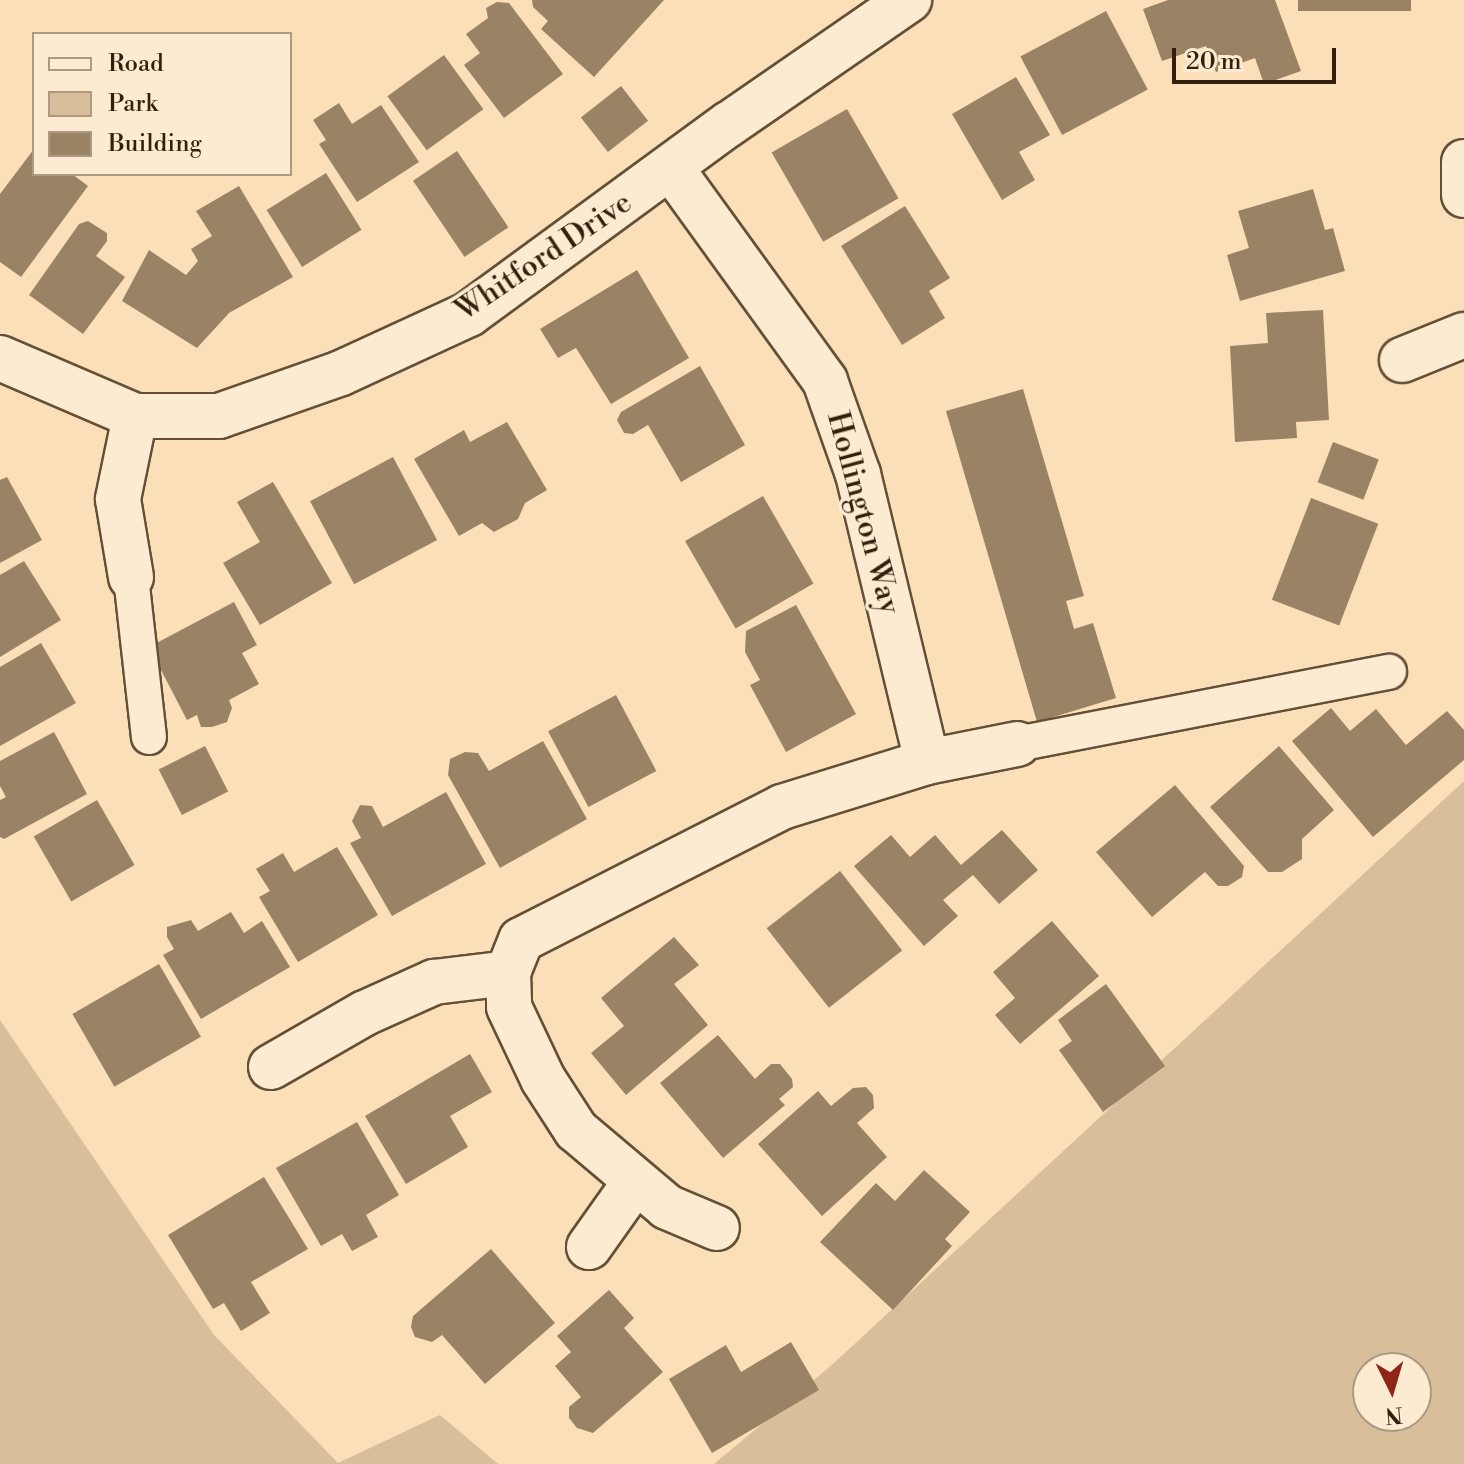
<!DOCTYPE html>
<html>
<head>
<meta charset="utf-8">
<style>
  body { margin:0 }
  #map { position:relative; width:1464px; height:1464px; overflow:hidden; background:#fadfb8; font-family:"Libre Bodoni",serif }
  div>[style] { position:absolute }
  .green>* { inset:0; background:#d8be9b }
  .building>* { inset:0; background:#9a8365; transform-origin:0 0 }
  .roads { filter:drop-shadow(2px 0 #644f37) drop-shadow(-2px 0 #644f37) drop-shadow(0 2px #644f37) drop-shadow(0 -2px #644f37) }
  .service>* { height:34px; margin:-17px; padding:0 17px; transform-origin:17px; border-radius:17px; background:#fcead1 }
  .minor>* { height:44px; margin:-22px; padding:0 22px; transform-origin:22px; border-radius:22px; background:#fcead1 }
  span { translate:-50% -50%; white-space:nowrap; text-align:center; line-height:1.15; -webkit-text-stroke:7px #fcead1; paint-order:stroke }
  .street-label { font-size:30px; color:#321f0c }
  .legend { position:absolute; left:32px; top:32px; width:260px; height:144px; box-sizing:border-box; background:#fcead1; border:2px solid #ab9982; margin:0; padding:10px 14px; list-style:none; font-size:24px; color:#321f0c }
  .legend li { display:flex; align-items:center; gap:16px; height:40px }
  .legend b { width:40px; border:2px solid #ab9982 }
  .north { position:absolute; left:1352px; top:1352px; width:80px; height:80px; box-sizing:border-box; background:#fcead1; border:2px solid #ab9982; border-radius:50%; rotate:175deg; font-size:22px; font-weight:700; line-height:32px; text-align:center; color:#321f0c }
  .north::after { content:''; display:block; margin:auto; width:28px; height:36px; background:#8f2418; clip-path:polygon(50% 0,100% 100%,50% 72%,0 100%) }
  .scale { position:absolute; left:1172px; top:48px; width:164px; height:36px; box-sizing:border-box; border:4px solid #321f0c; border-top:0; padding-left:10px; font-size:24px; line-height:28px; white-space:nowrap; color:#321f0c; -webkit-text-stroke:6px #fcead1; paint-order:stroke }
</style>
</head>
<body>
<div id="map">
  <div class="green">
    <i style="clip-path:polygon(evenodd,1464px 781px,1464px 1464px,714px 1464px,834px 1363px,1464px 781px,1368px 1368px,1416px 1368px,1416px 1416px,1368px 1416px,1368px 1368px)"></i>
    <i style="clip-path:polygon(0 1020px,214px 1335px,338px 1463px,440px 1415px,498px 1464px,0 1464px)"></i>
  </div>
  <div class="building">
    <i style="clip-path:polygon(532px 0,664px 0,594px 77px,541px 29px,548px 21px,533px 7px)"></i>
    <i style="clip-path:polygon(1168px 0,1275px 0,1301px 71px,1264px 84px,1255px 58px,1216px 72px,1206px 46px,1162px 61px,1143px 9px)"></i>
    <i style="left:1298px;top:0;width:113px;height:11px"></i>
    <i style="clip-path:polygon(497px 2px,509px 3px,563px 74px,504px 118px,464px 65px,480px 53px,466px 34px,488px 18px,486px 8px)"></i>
    <i style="left:1106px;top:11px;width:89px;height:97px;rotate:62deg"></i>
    <i style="left:444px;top:55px;width:67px;height:70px;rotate:54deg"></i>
    <i style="clip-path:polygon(1016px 77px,1050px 135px,1019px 152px,1035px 180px,1002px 200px,952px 114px)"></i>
    <i style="left:621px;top:86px;width:44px;height:51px;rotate:52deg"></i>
    <i style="clip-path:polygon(339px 103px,352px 124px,381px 105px,419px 162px,357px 202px,319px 144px,326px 140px,313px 120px)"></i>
    <i style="left:847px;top:109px;width:103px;height:87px;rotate:60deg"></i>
    <i style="clip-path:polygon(34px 149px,34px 174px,72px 174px,88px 186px,21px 277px,0 262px,0 194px)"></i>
    <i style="left:457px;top:151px;width:92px;height:53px;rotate:56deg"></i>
    <i style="left:326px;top:173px;width:67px;height:70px;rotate:58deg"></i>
    <i style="clip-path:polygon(239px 186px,293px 277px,229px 313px,197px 348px,122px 301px,149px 250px,186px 275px,198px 261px,191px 249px,212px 236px,196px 211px)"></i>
    <i style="clip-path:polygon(1313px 189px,1325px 230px,1333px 228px,1345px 271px,1240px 301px,1227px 255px,1249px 248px,1238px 211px)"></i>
    <i style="clip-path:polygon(905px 206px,950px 278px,929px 291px,945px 318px,902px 345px,841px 246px)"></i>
    <i style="clip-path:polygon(88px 221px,107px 233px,107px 241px,96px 256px,125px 277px,83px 334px,29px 295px,79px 224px)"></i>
    <i style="clip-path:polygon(637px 270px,689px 358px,611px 404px,576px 348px,558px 358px,540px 329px)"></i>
    <i style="clip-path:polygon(1323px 310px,1329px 420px,1296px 422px,1297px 438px,1235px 442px,1230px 346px,1268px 343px,1266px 313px)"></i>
    <i style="clip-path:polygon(700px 366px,745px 445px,681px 482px,648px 425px,633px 434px,624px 433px,617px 420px,621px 412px)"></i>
    <i style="clip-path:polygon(1023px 389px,1084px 596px,1066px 601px,1074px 629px,1093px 623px,1116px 698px,1037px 722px,946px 411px)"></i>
    <i style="clip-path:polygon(507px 422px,547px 490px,525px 503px,518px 519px,494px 532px,482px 523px,459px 536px,414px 459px,464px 430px,470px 442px)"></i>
    <i style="left:1333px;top:442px;width:49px;height:43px;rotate:21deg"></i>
    <i style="left:393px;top:457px;width:94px;height:94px;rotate:62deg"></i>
    <i style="clip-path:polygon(7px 477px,42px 540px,0 563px,0 480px)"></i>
    <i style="clip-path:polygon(273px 482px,332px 583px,260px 625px,223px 563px,260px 542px,237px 502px)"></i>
    <i style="left:763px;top:496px;width:101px;height:90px;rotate:60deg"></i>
    <i style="left:1311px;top:498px;width:72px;height:109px;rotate:21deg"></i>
    <i style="clip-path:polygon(24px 561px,61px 620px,0 657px,0 575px)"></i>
    <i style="clip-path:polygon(234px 602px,257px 645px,242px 653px,259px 684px,229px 700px,232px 708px,227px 722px,212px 727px,201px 727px,197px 715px,187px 720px,149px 647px)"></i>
    <i style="clip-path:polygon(796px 605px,856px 714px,786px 752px,750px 685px,760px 680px,745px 652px,746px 631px)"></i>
    <i style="clip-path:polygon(41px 643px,76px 703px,0 746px,0 667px)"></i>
    <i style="left:616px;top:695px;width:86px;height:77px;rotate:62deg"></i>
    <i style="clip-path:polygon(1331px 708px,1350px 731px,1376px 709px,1406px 745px,1447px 711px,1464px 730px,1464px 760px,1373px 837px,1292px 741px)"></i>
    <i style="clip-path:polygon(54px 732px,87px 794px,4px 839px,0 837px,0 800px,6px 797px,0 786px,0 761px)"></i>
    <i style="clip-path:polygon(543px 741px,587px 819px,500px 868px,448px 775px,450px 759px,465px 752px,478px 753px,489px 771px)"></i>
    <i style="left:205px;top:746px;width:51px;height:52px;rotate:63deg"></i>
    <i style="clip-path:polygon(1279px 746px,1334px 810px,1302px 839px,1302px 859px,1282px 872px,1268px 872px,1210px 807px)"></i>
    <i style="clip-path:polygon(1175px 785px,1244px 866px,1242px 877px,1228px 886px,1218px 886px,1205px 872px,1152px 917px,1096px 852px)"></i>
    <i style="clip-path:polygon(446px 792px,486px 864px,392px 916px,350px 843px,361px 838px,352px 821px,360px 805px,372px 806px,383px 827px)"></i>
    <i style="left:97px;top:800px;width:75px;height:73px;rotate:60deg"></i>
    <i style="clip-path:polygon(1002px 830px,1038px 870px,999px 904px,973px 875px,943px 900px,958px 916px,924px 946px,854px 866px,891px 835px,910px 857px,935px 835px,961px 865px)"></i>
    <i style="clip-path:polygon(337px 847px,378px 915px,298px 962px,259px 897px,270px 891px,256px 869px,283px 853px,294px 872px)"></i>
    <i style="left:840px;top:871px;width:101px;height:93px;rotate:52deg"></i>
    <i style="clip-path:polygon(231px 912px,244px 933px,262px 921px,290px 967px,201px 1019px,163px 955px,174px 949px,167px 937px,167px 927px,191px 920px,198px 931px)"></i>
    <i style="clip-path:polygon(1052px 921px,1099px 976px,1020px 1044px,995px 1015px,1015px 998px,993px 972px)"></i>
    <i style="clip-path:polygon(674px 937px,699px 965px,674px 984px,708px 1025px,626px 1095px,591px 1053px,624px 1026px,601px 998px)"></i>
    <i style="left:159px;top:964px;width:84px;height:100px;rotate:60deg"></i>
    <i style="clip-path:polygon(1106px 984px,1165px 1066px,1103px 1112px,1059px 1050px,1072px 1041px,1058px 1020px)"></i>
    <i style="clip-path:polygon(718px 1035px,755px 1079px,771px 1064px,780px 1064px,792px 1079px,793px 1087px,779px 1099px,785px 1105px,723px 1158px,660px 1083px)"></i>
    <i style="clip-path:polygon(470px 1054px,492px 1092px,450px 1116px,468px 1147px,406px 1184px,365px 1116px)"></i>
    <i style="clip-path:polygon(866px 1087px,873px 1095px,874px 1108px,857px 1123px,887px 1157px,822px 1216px,758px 1144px,818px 1091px,831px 1106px,853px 1088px)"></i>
    <i style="clip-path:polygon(357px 1122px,399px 1195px,366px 1215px,378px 1237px,352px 1251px,342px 1234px,321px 1246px,276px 1168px)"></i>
    <i style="clip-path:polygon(924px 1170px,970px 1212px,945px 1239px,952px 1246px,893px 1310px,820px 1242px,876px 1183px,895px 1201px)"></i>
    <i style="clip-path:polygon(264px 1177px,308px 1249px,251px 1282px,270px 1313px,241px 1331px,224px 1303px,213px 1309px,168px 1235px)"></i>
    <i style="clip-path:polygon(491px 1249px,555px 1323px,485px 1384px,442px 1335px,432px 1342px,415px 1337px,411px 1327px,413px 1316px)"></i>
    <i style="clip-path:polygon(609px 1290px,634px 1318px,624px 1328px,663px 1372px,593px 1433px,577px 1428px,569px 1418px,569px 1407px,581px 1397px,555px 1366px,571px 1352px,557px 1336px)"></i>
    <i style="clip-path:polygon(791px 1342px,819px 1390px,712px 1453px,669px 1379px,726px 1345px,741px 1372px)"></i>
  </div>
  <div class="roads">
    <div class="service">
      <i style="left:131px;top:577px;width:161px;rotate:83.6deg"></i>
      <i style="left:1017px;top:744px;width:379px;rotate:-11deg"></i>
    </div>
    <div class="minor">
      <i style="left:1464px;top:162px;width:33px;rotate:90deg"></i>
      <i style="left:671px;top:168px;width:263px;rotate:54.1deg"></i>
      <i style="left:825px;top:381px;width:99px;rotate:70.5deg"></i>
      <i style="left:858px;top:474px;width:296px;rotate:76.5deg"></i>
      <i style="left:927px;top:762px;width:152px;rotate:162.8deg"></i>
      <i style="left:782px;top:807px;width:293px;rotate:153deg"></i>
      <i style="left:521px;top:940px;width:35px;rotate:112deg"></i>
      <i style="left:508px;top:973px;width:34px;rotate:88deg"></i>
      <i style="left:509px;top:1007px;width:80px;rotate:64.7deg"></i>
      <i style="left:543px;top:1079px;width:61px;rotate:57.1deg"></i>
      <i style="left:576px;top:1130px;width:119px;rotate:40.2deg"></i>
      <i style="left:667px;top:1207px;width:54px;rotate:22.8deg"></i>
      <i style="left:0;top:358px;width:147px;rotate:23.2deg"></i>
      <i style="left:135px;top:416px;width:84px"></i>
      <i style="left:219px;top:416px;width:129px;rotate:-19.4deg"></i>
      <i style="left:341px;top:373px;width:141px;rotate:-24.7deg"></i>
      <i style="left:469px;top:314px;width:322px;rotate:-36.2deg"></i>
      <i style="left:729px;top:124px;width:219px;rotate:-34.6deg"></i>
      <i style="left:1402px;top:360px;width:67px;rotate:-22deg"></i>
      <i style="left:131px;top:577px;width:79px;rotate:-99.5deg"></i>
      <i style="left:118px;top:499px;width:85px;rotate:-78.4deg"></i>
      <i style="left:927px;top:762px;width:92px;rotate:-11.3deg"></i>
      <i style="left:271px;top:1067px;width:108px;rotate:-29.9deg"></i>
      <i style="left:365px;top:1013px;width:76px;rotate:-24.2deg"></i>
      <i style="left:434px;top:982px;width:75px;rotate:-6.9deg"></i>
      <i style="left:589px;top:1247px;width:80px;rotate:-54.7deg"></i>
    </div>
  </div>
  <div class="street-label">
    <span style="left:544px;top:257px;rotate:-34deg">Whitford Drive</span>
    <span style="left:863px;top:513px;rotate:75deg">Hollington Way</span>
  </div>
  <ul class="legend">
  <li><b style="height:10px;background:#fcead1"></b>Road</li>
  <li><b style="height:22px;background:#d8be9b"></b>Park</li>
  <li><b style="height:22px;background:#9a8365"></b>Building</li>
  </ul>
  <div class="north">N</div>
  <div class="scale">20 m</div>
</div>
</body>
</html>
